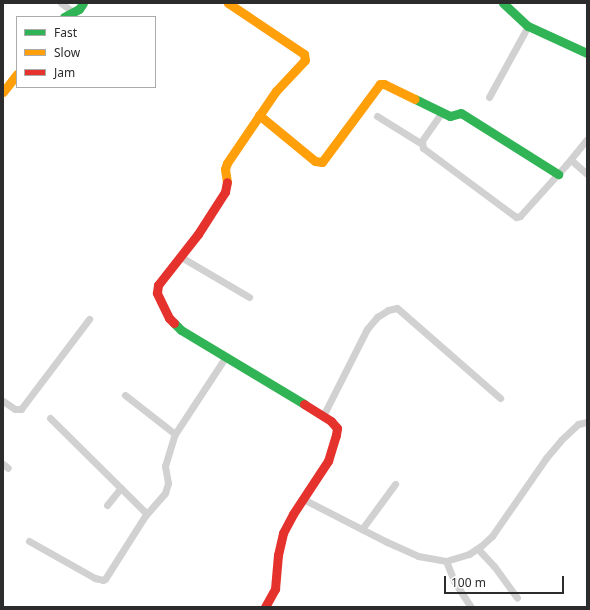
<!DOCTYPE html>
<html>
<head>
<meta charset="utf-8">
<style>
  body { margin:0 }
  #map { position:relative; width:590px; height:610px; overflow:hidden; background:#fff; font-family:"Noto Sans",sans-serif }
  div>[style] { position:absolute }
  .street>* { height:7px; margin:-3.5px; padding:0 3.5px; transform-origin:3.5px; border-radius:3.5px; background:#d1d1d1 }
  .fast>* { height:9px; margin:-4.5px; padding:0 4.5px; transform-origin:4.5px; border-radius:4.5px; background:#30b455 }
  .slow>* { height:9px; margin:-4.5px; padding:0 4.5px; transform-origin:4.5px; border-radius:4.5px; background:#ff9f0a }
  .jam>* { height:9px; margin:-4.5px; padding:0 4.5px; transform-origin:4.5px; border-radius:4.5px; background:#e5322d }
  span { translate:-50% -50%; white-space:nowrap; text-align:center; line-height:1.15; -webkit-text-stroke:4px #fff; paint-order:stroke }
  .frame { position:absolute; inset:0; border:4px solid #2c2c2c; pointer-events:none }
  .legend { position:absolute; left:16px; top:16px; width:140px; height:72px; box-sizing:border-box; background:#fff; border:1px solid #ababab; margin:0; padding:5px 7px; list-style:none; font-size:12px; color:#2c2c2c }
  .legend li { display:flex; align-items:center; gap:8px; height:20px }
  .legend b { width:20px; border:1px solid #ababab }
  .scale { position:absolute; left:444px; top:576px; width:120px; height:18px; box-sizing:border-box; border:2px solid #2c2c2c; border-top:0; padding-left:5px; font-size:12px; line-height:14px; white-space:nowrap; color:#2c2c2c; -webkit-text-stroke:3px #fff; paint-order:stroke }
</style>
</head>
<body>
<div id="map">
  <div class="street">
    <i style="left:61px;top:3px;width:15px;rotate:37deg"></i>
    <i style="left:489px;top:97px;width:81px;rotate:-61.2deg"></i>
    <i style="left:442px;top:112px;width:35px;rotate:125deg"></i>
    <i style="left:422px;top:141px;width:7px;rotate:82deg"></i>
    <i style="left:423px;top:148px;width:116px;rotate:36.6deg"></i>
    <i style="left:516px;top:217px;width:4px;rotate:-14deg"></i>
    <i style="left:520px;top:216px;width:69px;rotate:-48deg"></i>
    <i style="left:566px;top:165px;width:33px;rotate:-51deg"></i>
    <i style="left:377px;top:116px;width:53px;rotate:31.9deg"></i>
    <i style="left:571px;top:160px;width:21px;rotate:41deg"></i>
    <i style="left:181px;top:257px;width:79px;rotate:30.5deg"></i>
    <i style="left:125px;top:395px;width:63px;rotate:38deg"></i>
    <i style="left:3px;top:401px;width:14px;rotate:34deg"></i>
    <i style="left:15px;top:409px;width:6px"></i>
    <i style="left:21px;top:409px;width:113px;rotate:-52.9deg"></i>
    <i style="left:323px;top:416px;width:97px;rotate:-63.2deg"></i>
    <i style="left:367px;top:329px;width:16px;rotate:-50deg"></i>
    <i style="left:377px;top:317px;width:13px;rotate:-32deg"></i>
    <i style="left:388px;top:310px;width:9px;rotate:-13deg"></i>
    <i style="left:397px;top:308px;width:137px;rotate:41.1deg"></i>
    <i style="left:50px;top:418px;width:136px;rotate:44.7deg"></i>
    <i style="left:3px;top:464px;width:6px;rotate:39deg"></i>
    <i style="left:303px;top:499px;width:94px;rotate:27.1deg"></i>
    <i style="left:387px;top:542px;width:34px;rotate:24deg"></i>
    <i style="left:418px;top:556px;width:28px;rotate:10deg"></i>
    <i style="left:446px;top:561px;width:24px;rotate:-17deg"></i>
    <i style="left:469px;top:554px;width:14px;rotate:-34deg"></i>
    <i style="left:481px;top:546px;width:15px;rotate:-42deg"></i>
    <i style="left:492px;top:536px;width:95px;rotate:-55.3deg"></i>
    <i style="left:546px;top:458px;width:23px;rotate:-50deg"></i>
    <i style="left:561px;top:440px;width:23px;rotate:-43deg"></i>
    <i style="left:578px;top:424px;width:9px;rotate:-13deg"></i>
    <i style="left:107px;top:505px;width:22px;rotate:-51deg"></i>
    <i style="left:362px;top:529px;width:56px;rotate:-53.7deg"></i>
    <i style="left:29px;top:541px;width:76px;rotate:29.3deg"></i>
    <i style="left:95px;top:578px;width:8px;rotate:14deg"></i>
    <i style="left:103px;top:580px;width:2px;rotate:-27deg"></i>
    <i style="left:105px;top:579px;width:75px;rotate:-57.6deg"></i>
    <i style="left:145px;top:516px;width:30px;rotate:-49deg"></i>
    <i style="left:165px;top:493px;width:10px;rotate:-73deg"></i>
    <i style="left:168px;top:483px;width:17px;rotate:-100deg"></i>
    <i style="left:165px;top:466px;width:34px;rotate:-73deg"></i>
    <i style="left:175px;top:434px;width:91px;rotate:-56.7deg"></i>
    <i style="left:478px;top:549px;width:23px;rotate:47deg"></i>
    <i style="left:494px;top:566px;width:39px;rotate:54deg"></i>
    <i style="left:446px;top:561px;width:22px;rotate:68deg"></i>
    <i style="left:454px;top:581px;width:31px;rotate:57deg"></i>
  </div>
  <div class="fast">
    <i style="left:503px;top:3px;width:34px;rotate:43deg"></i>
    <i style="left:528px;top:26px;width:65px;rotate:24.6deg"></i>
    <i style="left:64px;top:17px;width:17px;rotate:-28deg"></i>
    <i style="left:79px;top:9px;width:7px;rotate:-56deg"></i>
    <i style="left:415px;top:99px;width:39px;rotate:26deg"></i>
    <i style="left:450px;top:116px;width:11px;rotate:-15deg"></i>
    <i style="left:461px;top:113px;width:115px;rotate:32.2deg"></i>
    <i style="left:174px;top:323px;width:10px;rotate:45deg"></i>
    <i style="left:181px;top:330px;width:144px;rotate:31deg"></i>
  </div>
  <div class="slow">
    <i style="left:3px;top:92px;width:23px;rotate:-52deg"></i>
    <i style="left:259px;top:115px;width:72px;rotate:39.4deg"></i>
    <i style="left:315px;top:161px;width:7px;rotate:8deg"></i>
    <i style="left:322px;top:162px;width:97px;rotate:-53.4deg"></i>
    <i style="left:380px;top:84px;width:4px"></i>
    <i style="left:384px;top:84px;width:34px;rotate:26deg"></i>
    <i style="left:227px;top:182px;width:13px;rotate:-99deg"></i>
    <i style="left:225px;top:169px;width:6px;rotate:-72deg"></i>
    <i style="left:227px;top:163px;width:87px;rotate:-55.8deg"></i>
    <i style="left:276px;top:91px;width:42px;rotate:-46.9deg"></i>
    <i style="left:305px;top:60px;width:6px;rotate:-99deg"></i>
    <i style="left:304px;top:54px;width:92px;rotate:-146.1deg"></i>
  </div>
  <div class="jam">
    <i style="left:174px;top:323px;width:7px;rotate:-135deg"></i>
    <i style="left:169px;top:318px;width:28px;rotate:-116deg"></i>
    <i style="left:157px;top:293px;width:8px;rotate:-83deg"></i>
    <i style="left:158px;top:285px;width:65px;rotate:-51.9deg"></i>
    <i style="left:198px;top:234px;width:50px;rotate:-57.3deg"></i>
    <i style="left:225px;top:192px;width:10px;rotate:-79deg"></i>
    <i style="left:265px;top:607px;width:21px;rotate:-61deg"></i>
    <i style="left:275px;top:589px;width:34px;rotate:-85deg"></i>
    <i style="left:278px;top:555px;width:23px;rotate:-77deg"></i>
    <i style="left:283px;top:533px;width:21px;rotate:-62deg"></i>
    <i style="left:293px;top:514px;width:64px;rotate:-56.6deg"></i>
    <i style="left:328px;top:461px;width:27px;rotate:-73deg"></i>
    <i style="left:336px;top:435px;width:7px;rotate:-82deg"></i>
    <i style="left:337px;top:428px;width:9px;rotate:-131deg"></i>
    <i style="left:331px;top:421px;width:32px;rotate:-148deg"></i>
  </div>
  <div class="frame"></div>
  <ul class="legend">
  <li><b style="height:5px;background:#30b455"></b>Fast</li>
  <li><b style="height:5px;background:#ff9f0a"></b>Slow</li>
  <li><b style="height:5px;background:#e5322d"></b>Jam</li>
  </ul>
  <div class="scale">100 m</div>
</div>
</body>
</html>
